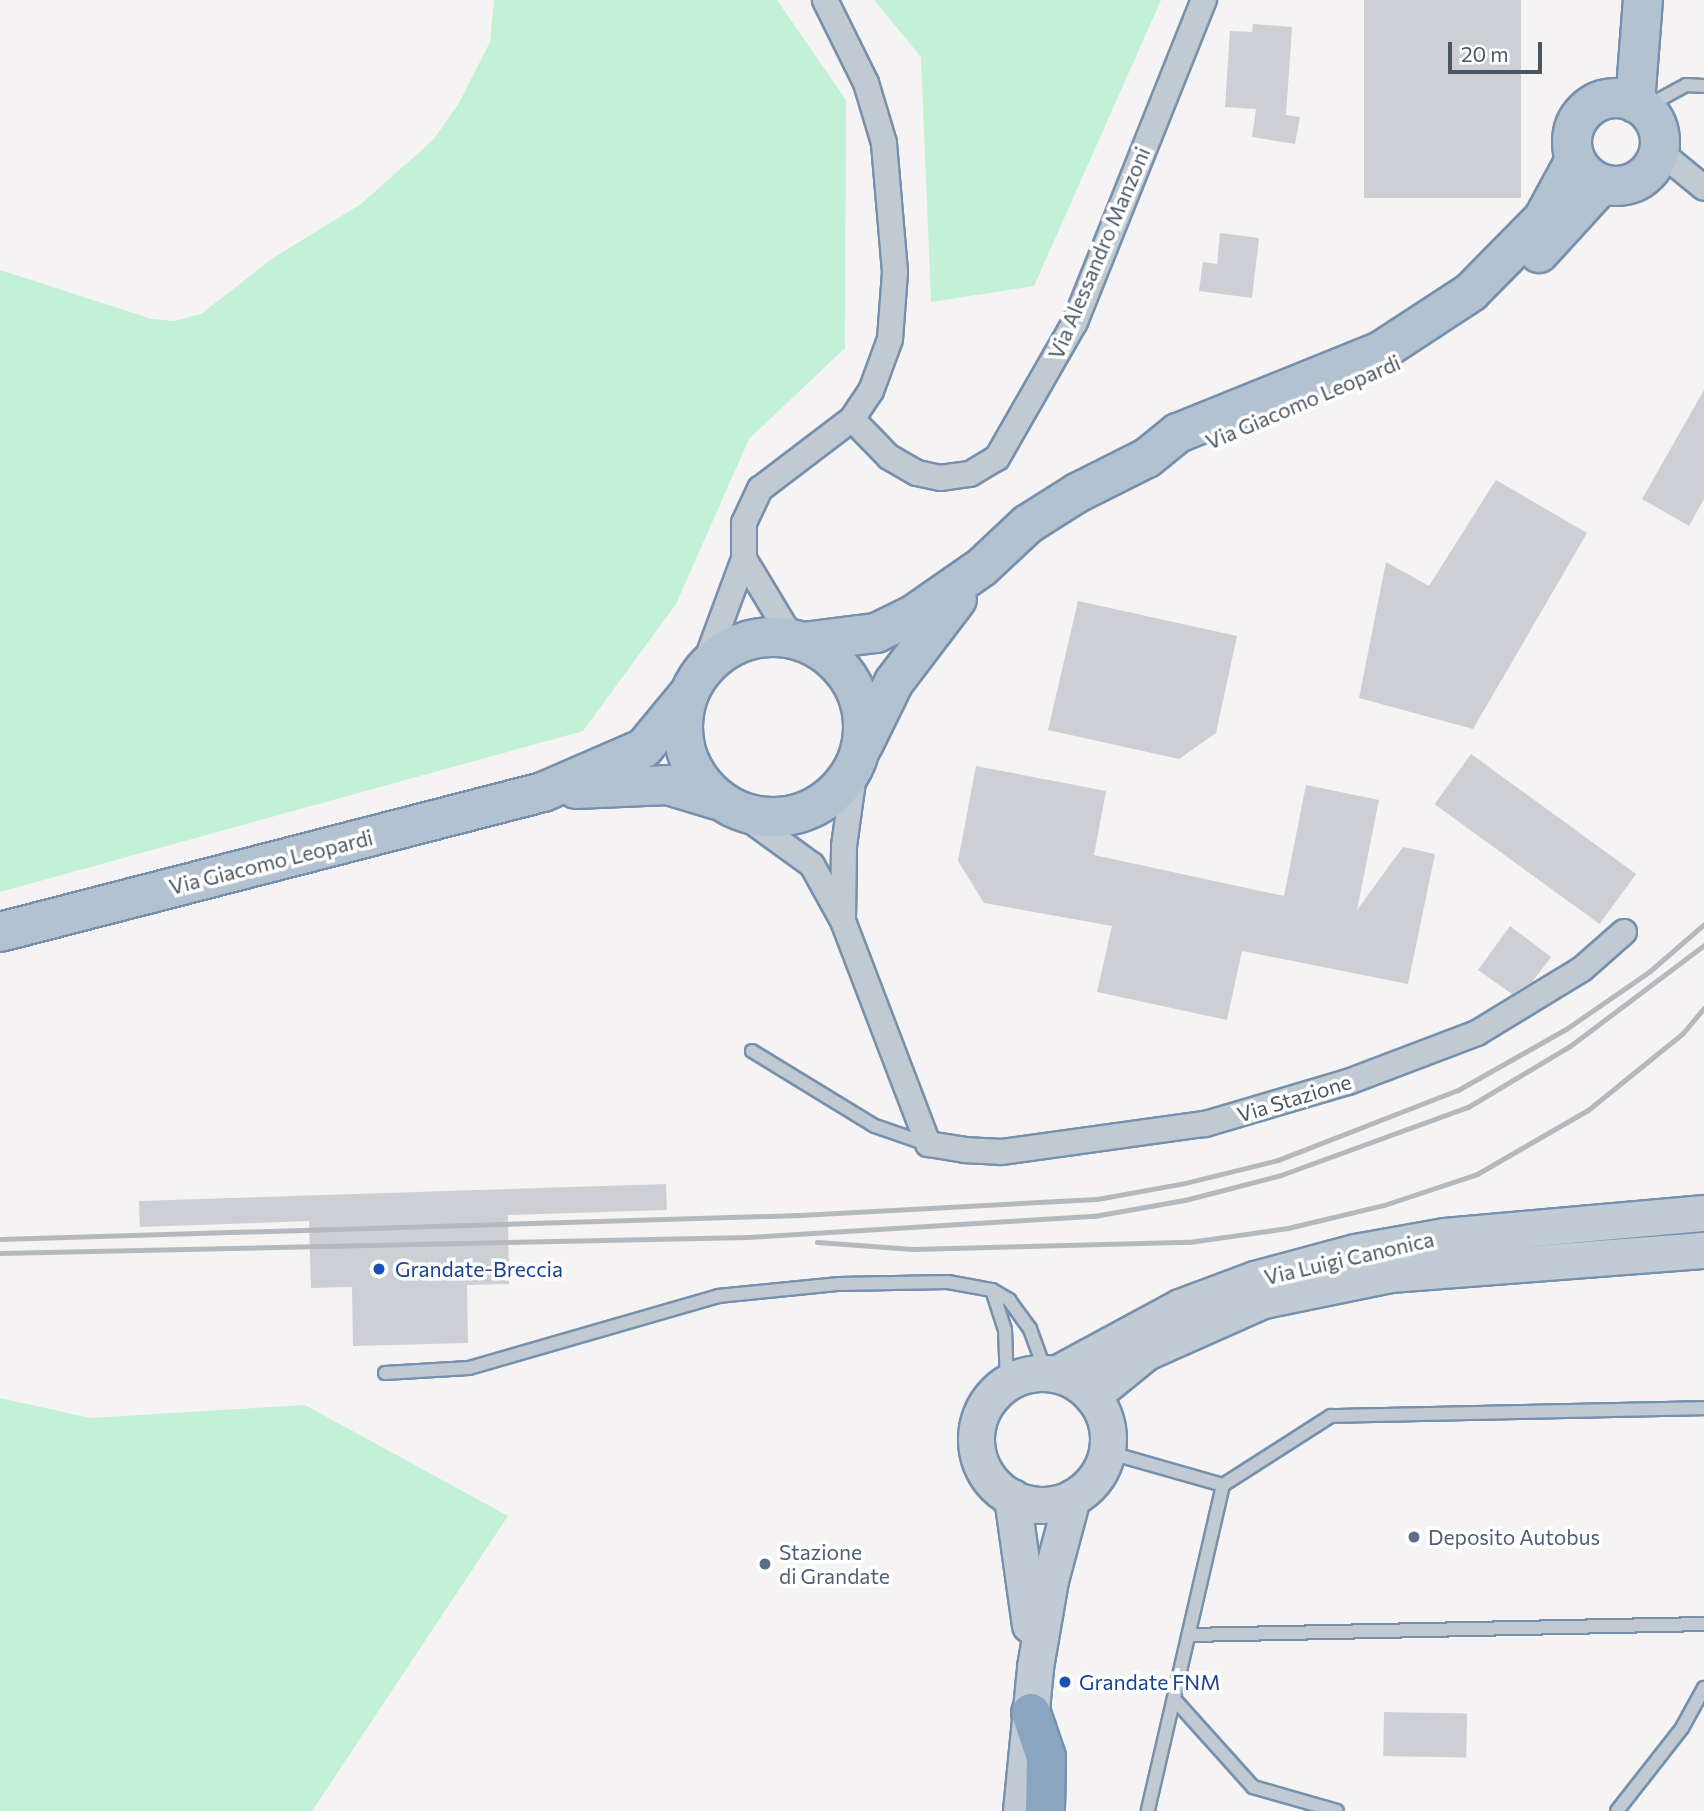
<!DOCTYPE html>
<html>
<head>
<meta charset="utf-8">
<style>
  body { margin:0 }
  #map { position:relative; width:1704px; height:1811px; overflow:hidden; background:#f5f3f3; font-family:Commissioner,sans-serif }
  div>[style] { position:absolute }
  .green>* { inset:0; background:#c3f1d5 }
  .building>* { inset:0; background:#cdcfd5; transform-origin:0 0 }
  .roads { filter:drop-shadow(2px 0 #7690ad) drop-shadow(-2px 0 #7690ad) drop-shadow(0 2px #7690ad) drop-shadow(0 -2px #7690ad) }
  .lane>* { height:12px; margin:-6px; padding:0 6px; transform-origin:6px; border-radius:6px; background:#c1cad2 }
  .street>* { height:24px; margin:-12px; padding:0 12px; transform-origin:12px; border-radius:12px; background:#c1cad2 }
  .secondary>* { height:35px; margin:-17.5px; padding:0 17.5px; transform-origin:17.5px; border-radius:17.5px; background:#c1cbd6 }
  .secondary>.ring { margin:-17.5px; padding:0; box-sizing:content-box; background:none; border:35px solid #c1cbd6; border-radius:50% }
  .primary>* { height:38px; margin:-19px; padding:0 19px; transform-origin:19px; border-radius:19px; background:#b3c2d1 }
  .primary>.ring { margin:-19px; padding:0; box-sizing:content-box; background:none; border:38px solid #b3c2d1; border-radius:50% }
  .highway>* { height:38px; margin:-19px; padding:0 19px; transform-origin:19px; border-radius:19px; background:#8ba5c1 }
  .rail>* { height:5px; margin:-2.5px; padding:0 2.5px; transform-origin:2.5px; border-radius:2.5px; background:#b5b8bd }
  .dots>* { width:19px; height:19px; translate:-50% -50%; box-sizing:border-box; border:4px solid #fff; border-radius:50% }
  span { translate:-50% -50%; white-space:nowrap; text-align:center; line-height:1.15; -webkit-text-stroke:7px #fff; paint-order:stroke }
  .street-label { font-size:21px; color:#4a5661 }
  .transit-label { font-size:21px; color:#164399 }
  .left { translate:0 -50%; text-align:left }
  .service-label { font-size:21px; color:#4e5e75 }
  .scale { position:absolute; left:1448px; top:42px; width:94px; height:32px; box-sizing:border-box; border:4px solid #4a5661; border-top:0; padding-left:9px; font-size:21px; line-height:24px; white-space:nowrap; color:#4a5661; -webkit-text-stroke:5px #fff; paint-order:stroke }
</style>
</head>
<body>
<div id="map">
  <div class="green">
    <i style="clip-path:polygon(494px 0,777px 0,846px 100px,845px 348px,749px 439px,676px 604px,583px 731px,0 892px,0 270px,152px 319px,175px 321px,201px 314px,273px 258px,361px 204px,434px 139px,459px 103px,490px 42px)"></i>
    <i style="clip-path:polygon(874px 0,1161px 0,1034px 286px,931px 302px,921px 57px)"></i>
    <i style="clip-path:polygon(0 1398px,90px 1418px,305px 1405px,508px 1516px,312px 1811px,0 1811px)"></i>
  </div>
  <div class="building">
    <i style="left:1364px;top:0;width:157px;height:198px"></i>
    <i style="clip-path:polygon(1253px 24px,1292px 27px,1286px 115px,1300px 117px,1295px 144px,1252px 137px,1256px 109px,1225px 107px,1230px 31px,1252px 32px)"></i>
    <i style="clip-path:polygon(1220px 233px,1259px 238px,1252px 298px,1199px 291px,1203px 262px,1217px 264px)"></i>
    <i style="clip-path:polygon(1704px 390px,1704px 499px,1689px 526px,1642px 499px)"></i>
    <i style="clip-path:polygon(1496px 480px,1587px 533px,1473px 729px,1359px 698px,1386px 562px,1429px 586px)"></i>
    <i style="clip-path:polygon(1078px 601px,1237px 636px,1216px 733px,1179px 759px,1048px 730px)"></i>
    <i style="left:1471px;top:754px;width:204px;height:62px;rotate:36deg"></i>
    <i style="clip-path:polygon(976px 766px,1106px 791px,1094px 855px,1284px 896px,1306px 785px,1379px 800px,1357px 910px,1403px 847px,1435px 854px,1408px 984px,1242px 951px,1227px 1020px,1097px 992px,1112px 926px,984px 903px,958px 861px)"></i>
    <i style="clip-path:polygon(1510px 926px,1551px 957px,1532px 982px,1512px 994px,1478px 970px)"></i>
    <i style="clip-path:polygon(666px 1184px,667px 1210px,508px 1215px,509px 1284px,467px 1285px,468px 1343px,353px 1346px,352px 1287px,311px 1288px,309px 1221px,140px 1227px,139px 1201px)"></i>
    <i style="left:1384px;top:1712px;width:83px;height:44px;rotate:1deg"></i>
  </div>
  <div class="roads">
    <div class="lane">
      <i style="left:1644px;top:108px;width:48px;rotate:-28.7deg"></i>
      <i style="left:1686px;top:85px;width:18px;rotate:3deg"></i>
      <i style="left:752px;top:1051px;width:144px;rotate:31.4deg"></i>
      <i style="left:875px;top:1126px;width:55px;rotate:19.1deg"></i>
      <i style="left:992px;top:1290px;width:42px;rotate:72deg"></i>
      <i style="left:1005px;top:1330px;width:53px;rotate:87.8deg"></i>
      <i style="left:385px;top:1373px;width:84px;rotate:-3.4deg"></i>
      <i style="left:469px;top:1368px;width:259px;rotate:-16.1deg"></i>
      <i style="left:718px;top:1296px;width:122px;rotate:-5.7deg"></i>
      <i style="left:839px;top:1284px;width:109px;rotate:-1.1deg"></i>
      <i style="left:948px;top:1282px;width:45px;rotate:10.3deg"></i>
      <i style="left:992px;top:1290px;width:20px;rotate:30deg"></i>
      <i style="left:1009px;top:1300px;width:36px;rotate:54deg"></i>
      <i style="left:1030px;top:1329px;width:47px;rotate:70deg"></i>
      <i style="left:1107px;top:1452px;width:121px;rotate:15.9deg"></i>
      <i style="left:1223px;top:1485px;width:335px;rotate:103deg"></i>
      <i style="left:1223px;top:1485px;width:128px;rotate:-32.6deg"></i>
      <i style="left:1331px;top:1416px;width:373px;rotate:-1.2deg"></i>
      <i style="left:1189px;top:1635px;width:515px;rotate:-1.22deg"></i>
      <i style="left:1175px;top:1700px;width:117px;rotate:48.1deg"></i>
      <i style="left:1253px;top:1787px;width:87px;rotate:15.9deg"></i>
      <i style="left:1617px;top:1811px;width:105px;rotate:-51.9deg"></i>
      <i style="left:1682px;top:1728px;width:46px;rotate:-61.2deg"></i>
    </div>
    <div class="street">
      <i style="left:1659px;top:151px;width:58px;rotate:39.4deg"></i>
      <i style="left:852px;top:419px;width:53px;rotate:45.8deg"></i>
      <i style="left:889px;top:457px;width:32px;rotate:30deg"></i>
      <i style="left:917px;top:473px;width:24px;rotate:12deg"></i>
      <i style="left:940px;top:478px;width:30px;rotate:-8deg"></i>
      <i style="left:970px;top:474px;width:31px;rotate:-31deg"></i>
      <i style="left:997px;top:458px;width:157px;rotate:-60.2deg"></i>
      <i style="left:1075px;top:322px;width:347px;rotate:-68.2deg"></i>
      <i style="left:744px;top:559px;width:91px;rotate:58.9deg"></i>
      <i style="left:704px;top:667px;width:115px;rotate:-69.7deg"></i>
      <i style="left:744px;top:559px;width:36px;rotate:-90deg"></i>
      <i style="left:744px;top:523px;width:38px;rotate:-65deg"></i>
      <i style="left:760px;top:489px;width:116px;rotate:-37.3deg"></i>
      <i style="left:852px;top:419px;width:34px;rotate:-56deg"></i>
      <i style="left:871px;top:391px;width:55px;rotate:-69.9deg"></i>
      <i style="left:890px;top:339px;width:67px;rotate:-85.7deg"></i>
      <i style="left:895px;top:272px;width:129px;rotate:-94.9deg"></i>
      <i style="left:884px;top:143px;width:63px;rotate:-106.7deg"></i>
      <i style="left:866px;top:83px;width:93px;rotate:-116.3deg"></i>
      <i style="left:739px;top:812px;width:90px;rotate:36deg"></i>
      <i style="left:812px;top:865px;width:64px;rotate:61deg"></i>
      <i style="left:843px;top:921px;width:239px;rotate:69.1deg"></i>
      <i style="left:928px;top:1144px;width:36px;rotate:9deg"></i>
      <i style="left:964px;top:1150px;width:38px;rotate:3deg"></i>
      <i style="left:1002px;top:1152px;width:205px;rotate:-7.9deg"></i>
      <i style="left:1205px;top:1124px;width:149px;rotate:-16.4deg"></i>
      <i style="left:1348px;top:1082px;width:138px;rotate:-20.8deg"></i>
      <i style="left:1477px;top:1033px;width:123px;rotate:-31.4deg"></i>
      <i style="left:1582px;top:969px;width:56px;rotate:-41.4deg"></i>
      <i style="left:843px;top:920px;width:74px;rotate:-89.2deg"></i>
      <i style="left:844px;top:846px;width:80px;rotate:-82.1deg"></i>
    </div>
    <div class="secondary">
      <i class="ring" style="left:976px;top:1373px;width:97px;height:97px"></i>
      <i style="left:1056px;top:1374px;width:141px;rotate:-28.4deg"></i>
      <i style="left:1180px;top:1307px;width:80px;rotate:-20.5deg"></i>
      <i style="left:1255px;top:1279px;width:104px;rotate:-15.1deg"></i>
      <i style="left:1355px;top:1252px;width:91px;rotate:-10.1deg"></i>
      <i style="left:1445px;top:1236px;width:260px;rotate:-5.1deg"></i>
      <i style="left:1092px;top:1396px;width:70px;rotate:-39.2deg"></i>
      <i style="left:1146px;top:1352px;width:128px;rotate:-24deg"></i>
      <i style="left:1263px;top:1300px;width:131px;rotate:-11.5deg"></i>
      <i style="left:1391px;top:1274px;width:314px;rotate:-4.4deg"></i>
      <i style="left:1012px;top:1497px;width:129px;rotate:82deg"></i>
      <i style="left:1021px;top:1811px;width:145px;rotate:-84.4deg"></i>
      <i style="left:1035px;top:1667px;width:88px;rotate:-80.2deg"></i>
      <i style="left:1050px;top:1580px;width:85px;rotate:-75deg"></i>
    </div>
    <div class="primary">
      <i class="ring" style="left:1572px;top:98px;width:50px;height:50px"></i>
      <i style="left:1635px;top:103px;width:103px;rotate:-85.6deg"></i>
      <i style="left:1539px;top:253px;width:93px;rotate:-47.6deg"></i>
      <i class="ring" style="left:683px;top:637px;width:142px;height:142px"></i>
      <i style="left:803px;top:642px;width:74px;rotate:-7deg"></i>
      <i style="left:876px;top:633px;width:41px;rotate:-25.9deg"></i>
      <i style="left:913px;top:615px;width:84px;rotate:-34.8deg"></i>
      <i style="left:982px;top:567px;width:63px;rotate:-43.1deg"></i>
      <i style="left:1028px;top:524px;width:58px;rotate:-32.3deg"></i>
      <i style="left:1077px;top:493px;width:78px;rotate:-26.6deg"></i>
      <i style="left:1147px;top:458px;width:40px;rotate:-39deg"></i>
      <i style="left:1178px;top:433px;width:219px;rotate:-22deg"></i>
      <i style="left:1381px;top:351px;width:108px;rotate:-33.2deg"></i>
      <i style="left:1471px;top:292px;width:103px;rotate:-45.4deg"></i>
      <i style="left:1543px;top:219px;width:67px;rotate:-61.5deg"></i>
      <i style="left:863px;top:745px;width:70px;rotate:-63.8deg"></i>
      <i style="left:894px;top:682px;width:104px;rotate:-52.8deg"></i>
      <i style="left:576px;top:789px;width:92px;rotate:-2.5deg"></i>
      <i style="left:668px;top:785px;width:51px;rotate:17deg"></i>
      <i style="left:0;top:932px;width:561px;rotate:-14.46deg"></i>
      <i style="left:543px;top:792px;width:110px;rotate:-23.5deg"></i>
      <i style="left:644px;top:748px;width:67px;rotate:-50.4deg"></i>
    </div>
    <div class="highway">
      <i style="left:1031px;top:1713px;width:46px;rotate:71.2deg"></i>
      <i style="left:1046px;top:1757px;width:54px;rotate:91.1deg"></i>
    </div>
  </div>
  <div class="rail">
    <i style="left:0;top:1239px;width:800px;rotate:-1.72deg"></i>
    <i style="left:800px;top:1215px;width:297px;rotate:-3.1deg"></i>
    <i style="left:1097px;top:1199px;width:89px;rotate:-10.3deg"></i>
    <i style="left:1185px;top:1183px;width:96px;rotate:-13.9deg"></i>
    <i style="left:1278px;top:1160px;width:193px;rotate:-21.3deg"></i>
    <i style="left:1458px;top:1090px;width:124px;rotate:-29.5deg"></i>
    <i style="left:1566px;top:1029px;width:102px;rotate:-34.6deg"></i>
    <i style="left:1650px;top:971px;width:72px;rotate:-41deg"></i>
    <i style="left:817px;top:1242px;width:96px;rotate:4.2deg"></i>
    <i style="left:913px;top:1249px;width:276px;rotate:-1.5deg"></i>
    <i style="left:1189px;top:1242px;width:100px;rotate:-8deg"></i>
    <i style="left:1288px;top:1228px;width:99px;rotate:-13.5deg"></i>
    <i style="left:1384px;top:1205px;width:98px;rotate:-18.4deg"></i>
    <i style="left:1477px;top:1174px;width:128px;rotate:-30deg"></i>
    <i style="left:1588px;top:1110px;width:122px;rotate:-39deg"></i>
    <i style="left:1683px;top:1033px;width:33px;rotate:-50deg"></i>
    <i style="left:0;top:1253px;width:748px;rotate:-1.23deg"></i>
    <i style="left:748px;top:1237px;width:347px;rotate:-3.5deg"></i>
    <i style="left:1094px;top:1216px;width:92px;rotate:-10deg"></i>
    <i style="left:1185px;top:1200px;width:99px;rotate:-14.6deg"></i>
    <i style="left:1281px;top:1175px;width:199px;rotate:-20deg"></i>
    <i style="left:1468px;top:1107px;width:119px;rotate:-30.9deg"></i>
    <i style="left:1570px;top:1046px;width:168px;rotate:-37deg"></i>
  </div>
  <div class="dots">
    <i style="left:379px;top:1269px;background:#1a4fb4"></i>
    <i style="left:1414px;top:1537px;background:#5c6f8a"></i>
    <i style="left:765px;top:1564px;background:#5c6f8a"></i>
    <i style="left:1065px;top:1682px;background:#1a4fb4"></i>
  </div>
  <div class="street-label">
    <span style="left:1099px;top:253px;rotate:-67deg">Via Alessandro Manzoni</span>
    <span style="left:1303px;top:402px;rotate:-23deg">Via Giacomo Leopardi</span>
    <span style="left:271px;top:862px;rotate:-14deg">Via Giacomo Leopardi</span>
    <span style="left:1294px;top:1098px;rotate:-17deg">Via Stazione</span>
    <span style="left:1349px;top:1258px;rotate:-13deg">Via Luigi Canonica</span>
  </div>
  <div class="transit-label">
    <span class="left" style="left:395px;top:1269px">Grandate-Breccia</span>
    <span class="left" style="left:1079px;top:1682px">Grandate FNM</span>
  </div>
  <div class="service-label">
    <span class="left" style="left:1428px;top:1537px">Deposito Autobus</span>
    <span class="left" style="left:779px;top:1564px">Stazione<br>di Grandate</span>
  </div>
  <div class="scale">20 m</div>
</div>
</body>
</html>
